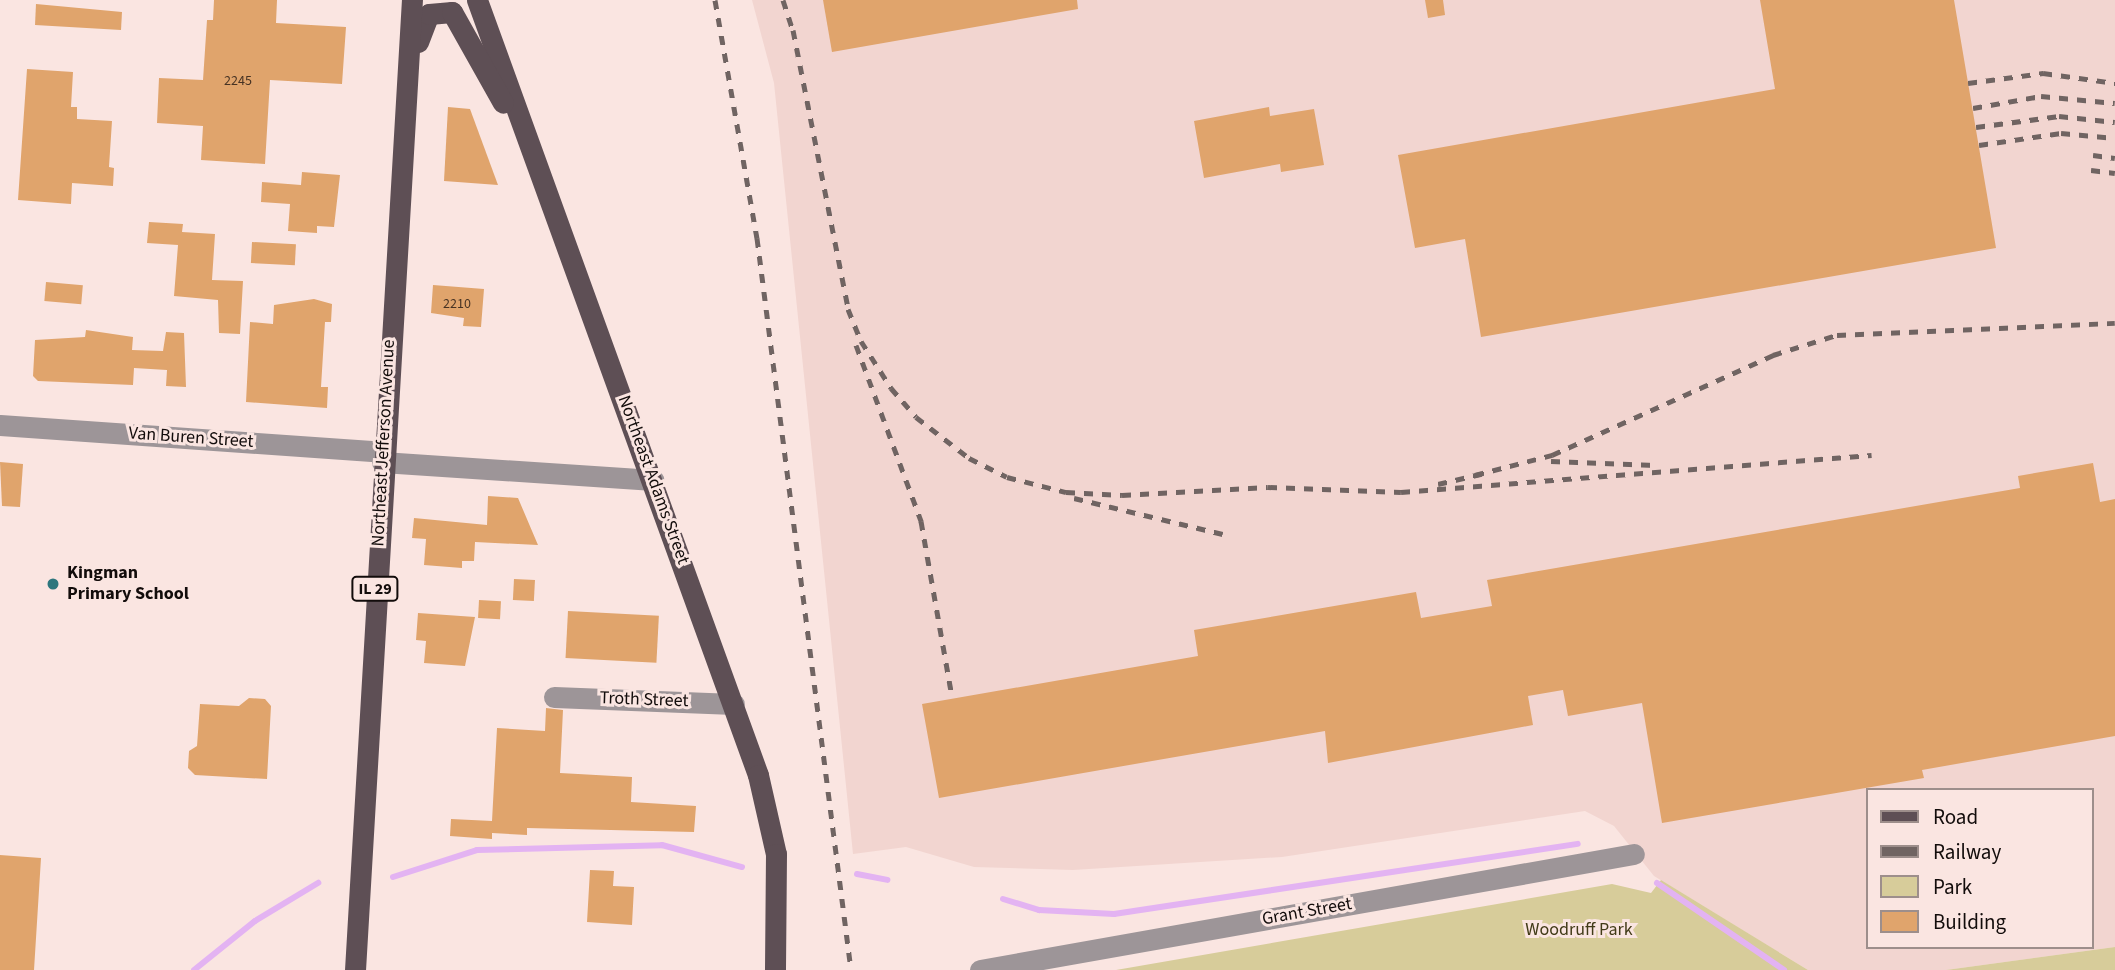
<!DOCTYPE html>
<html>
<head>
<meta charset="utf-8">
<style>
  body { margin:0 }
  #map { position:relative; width:2115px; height:970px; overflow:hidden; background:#fae5e1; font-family:"Source Sans 3",sans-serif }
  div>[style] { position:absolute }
  .built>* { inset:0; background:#f2d5d0 }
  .green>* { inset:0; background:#d7cc9a }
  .stream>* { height:6px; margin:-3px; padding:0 3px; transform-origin:3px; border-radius:3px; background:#e3b3f2 }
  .building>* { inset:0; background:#e0a46c; transform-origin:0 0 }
  .minor>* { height:21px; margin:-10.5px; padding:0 10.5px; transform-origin:10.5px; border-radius:10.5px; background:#9d9598 }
  .major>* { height:21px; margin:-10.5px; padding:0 10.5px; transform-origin:10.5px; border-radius:10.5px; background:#5e4f55 }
  .rail>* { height:5px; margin-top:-2.5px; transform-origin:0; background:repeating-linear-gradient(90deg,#706462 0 9px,transparent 0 18px) }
  .dots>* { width:19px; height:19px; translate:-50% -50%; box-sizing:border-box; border:4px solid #fae5e1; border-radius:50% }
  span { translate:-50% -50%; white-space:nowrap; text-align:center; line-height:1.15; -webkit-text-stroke:6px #fae5e1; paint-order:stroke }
  .number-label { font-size:14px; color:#463223 }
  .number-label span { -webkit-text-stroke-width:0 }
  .shield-label span { padding:2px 5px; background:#fae5e1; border:2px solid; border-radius:5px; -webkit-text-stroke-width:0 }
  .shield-label { font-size:16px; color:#120c0b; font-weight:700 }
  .street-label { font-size:18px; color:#120c0b }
  .poi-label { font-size:18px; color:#120c0b; font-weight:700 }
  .left { translate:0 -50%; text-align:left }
  .park-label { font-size:18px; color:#423b18 }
  .legend { position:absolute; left:1866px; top:788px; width:228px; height:161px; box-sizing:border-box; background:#fae5e1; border:2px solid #9d8e8b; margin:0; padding:9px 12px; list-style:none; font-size:21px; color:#120c0b }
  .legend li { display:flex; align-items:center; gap:14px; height:35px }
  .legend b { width:35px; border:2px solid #9d8e8b }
</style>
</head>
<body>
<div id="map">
  <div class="built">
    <i style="clip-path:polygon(evenodd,752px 0,2115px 0,2115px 947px,1946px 970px,1808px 970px,1654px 876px,1614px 826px,1585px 811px,1282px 857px,1073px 870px,974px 867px,906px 847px,853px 854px,774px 83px,752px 0,1868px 790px,2092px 790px,2092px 947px,1868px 947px,1868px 790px)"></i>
  </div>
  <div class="green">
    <i style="clip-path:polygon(1661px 880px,1808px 970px,1116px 970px,1612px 884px,1651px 893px)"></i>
    <i style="clip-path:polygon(2115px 947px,2115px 970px,1946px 970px)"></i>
  </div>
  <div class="stream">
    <i style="left:857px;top:874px;width:31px;rotate:11deg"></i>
    <i style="left:393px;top:877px;width:88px;rotate:-17.8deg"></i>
    <i style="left:477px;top:850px;width:185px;rotate:-1.5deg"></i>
    <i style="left:662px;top:845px;width:83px;rotate:15.4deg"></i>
    <i style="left:1657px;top:883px;width:154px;rotate:34.4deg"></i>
    <i style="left:1003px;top:899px;width:38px;rotate:17deg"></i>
    <i style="left:1039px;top:910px;width:75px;rotate:3.1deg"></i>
    <i style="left:1114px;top:914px;width:469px;rotate:-8.6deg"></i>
    <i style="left:194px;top:970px;width:78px;rotate:-38.8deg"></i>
    <i style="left:255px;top:921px;width:74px;rotate:-31.1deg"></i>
  </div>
  <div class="building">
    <i style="clip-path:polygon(214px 0,277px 0,276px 23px,346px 27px,342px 84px,270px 80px,265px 164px,201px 160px,203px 126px,157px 123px,159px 78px,203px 80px,207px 20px,213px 20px)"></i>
    <i style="clip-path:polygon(823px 0,1077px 0,1078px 9px,832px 52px)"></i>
    <i style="clip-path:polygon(1425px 0,1443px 0,1445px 15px,1428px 18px)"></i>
    <i style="clip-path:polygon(1760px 0,1954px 0,1996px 248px,1481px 337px,1465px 239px,1415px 248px,1398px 155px,1775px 89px)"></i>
    <i style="clip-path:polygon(36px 4px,122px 12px,121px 30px,35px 25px)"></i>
    <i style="clip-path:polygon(27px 69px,73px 72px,71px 107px,77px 107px,77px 119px,112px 121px,109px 167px,114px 168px,113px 186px,72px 183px,71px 204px,18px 200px)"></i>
    <i style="clip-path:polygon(448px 107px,470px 109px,498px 185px,444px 181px)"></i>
    <i style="clip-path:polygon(1269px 107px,1270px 116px,1314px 109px,1324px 165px,1281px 172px,1280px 164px,1204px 178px,1194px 121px)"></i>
    <i style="clip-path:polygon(302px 172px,340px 175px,334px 227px,317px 226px,317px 233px,288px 231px,290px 204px,261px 202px,262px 182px,301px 185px)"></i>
    <i style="clip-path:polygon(149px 222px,183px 224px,182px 232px,215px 234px,212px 280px,243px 281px,240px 334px,219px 333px,218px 300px,174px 296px,178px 245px,147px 243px)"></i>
    <i style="left:252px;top:242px;width:44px;height:21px;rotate:3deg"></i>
    <i style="left:46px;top:282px;width:37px;height:19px;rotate:5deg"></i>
    <i style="clip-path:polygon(433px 285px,484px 289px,481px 327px,463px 326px,464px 318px,431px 313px)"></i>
    <i style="clip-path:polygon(314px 299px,332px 304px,331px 322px,325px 322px,321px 387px,328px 387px,327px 408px,246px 402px,250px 322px,273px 324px,274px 305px)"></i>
    <i style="clip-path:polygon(86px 330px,133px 337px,132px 350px,163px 351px,166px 332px,184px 333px,186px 387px,166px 386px,167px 370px,134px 368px,133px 385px,38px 381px,33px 376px,35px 340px,85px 337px)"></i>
    <i style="clip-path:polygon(0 462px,23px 464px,20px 507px,2px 506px)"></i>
    <i style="clip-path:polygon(2093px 463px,2100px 502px,2115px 499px,2115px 736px,1922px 770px,1924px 778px,1662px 823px,1642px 703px,1568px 716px,1563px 690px,1528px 696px,1533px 725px,1328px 763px,1325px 731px,939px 798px,922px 704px,1198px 656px,1194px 630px,1416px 592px,1421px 618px,1492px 606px,1487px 580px,2020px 488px,2018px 476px)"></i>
    <i style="clip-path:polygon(488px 496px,518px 498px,538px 545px,475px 542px,474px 561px,462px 561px,462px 568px,424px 565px,426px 539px,412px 538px,414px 518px,487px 525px)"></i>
    <i style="left:514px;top:579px;width:21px;height:21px;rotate:3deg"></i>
    <i style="left:479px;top:600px;width:22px;height:18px;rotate:3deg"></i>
    <i style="left:568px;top:611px;width:91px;height:47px;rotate:3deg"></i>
    <i style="clip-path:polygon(418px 613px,475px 617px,465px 666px,424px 663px,426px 641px,416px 640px)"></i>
    <i style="clip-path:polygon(249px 698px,265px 699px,271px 706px,267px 779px,195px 775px,188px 768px,189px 751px,197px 746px,200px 704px,239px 706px)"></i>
    <i style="clip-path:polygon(546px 708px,563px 710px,560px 773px,632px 777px,631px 802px,696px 806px,694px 832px,527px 828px,527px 835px,492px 833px,492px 839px,450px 836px,451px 819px,492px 821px,497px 728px,545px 731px)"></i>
    <i style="clip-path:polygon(0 855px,41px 858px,34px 970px,0 970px)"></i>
    <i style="clip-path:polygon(590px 870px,614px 871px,613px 886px,634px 887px,632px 925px,587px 922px)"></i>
  </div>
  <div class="minor">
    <i style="left:0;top:425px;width:383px;rotate:4deg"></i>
    <i style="left:382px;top:462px;width:272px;rotate:3.8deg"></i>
    <i style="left:554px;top:697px;width:180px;rotate:2.2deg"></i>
    <i style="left:980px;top:970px;width:664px;rotate:-10.06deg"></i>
  </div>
  <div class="major">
    <i style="left:477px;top:0;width:824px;rotate:70.07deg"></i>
    <i style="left:758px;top:775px;width:81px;rotate:77.2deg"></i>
    <i style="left:776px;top:854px;width:116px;rotate:90.5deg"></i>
    <i style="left:418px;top:42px;width:30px;rotate:-69deg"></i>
    <i style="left:429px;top:14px;width:23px;rotate:-5deg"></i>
    <i style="left:452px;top:12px;width:104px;rotate:60.7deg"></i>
    <i style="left:355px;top:970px;width:972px;rotate:-86.64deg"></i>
  </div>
  <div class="rail">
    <i style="left:715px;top:0;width:242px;rotate:80deg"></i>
    <i style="left:757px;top:238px;width:738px;rotate:82.68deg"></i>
    <i style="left:783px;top:0;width:32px;rotate:72deg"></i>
    <i style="left:793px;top:30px;width:284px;rotate:78.8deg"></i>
    <i style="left:848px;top:309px;width:35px;rotate:68deg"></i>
    <i style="left:861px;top:341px;width:56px;rotate:57.4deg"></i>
    <i style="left:891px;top:388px;width:38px;rotate:49deg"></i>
    <i style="left:916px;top:417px;width:67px;rotate:37.7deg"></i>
    <i style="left:969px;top:458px;width:42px;rotate:26.6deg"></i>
    <i style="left:1007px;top:477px;width:61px;rotate:14.3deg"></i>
    <i style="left:1066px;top:492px;width:56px;rotate:3.1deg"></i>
    <i style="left:1122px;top:495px;width:146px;rotate:-3.1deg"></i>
    <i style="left:1268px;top:487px;width:133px;rotate:2.2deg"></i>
    <i style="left:1401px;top:492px;width:472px;rotate:-4.5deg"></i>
    <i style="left:1968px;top:83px;width:76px;rotate:-7.6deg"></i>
    <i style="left:2043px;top:73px;width:73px;rotate:7.9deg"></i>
    <i style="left:1973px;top:108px;width:69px;rotate:-10deg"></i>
    <i style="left:2041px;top:96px;width:74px;rotate:5.4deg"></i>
    <i style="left:1976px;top:127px;width:84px;rotate:-7.5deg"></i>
    <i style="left:2059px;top:116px;width:56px;rotate:6.1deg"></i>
    <i style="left:1979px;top:145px;width:83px;rotate:-8.3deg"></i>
    <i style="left:2061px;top:133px;width:54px;rotate:5.3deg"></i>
    <i style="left:2093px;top:155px;width:22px;rotate:8deg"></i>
    <i style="left:2091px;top:170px;width:24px;rotate:7deg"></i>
    <i style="left:856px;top:345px;width:188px;rotate:69.7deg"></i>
    <i style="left:921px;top:521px;width:178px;rotate:80deg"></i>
    <i style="left:1551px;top:461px;width:104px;rotate:2.2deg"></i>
    <i style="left:1475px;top:475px;width:80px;rotate:-14.6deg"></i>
    <i style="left:1552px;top:455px;width:243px;rotate:-24.3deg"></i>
    <i style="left:1773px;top:355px;width:67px;rotate:-17.4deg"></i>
    <i style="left:1837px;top:335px;width:278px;rotate:-2.5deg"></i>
    <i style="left:1438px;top:484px;width:48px;rotate:-13.2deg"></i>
    <i style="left:1074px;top:498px;width:153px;rotate:13.6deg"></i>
  </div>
  <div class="dots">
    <i style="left:53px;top:584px;background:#2d767d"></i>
  </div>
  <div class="number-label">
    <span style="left:238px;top:81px">2245</span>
    <span style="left:457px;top:304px">2210</span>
  </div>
  <div class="shield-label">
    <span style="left:375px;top:589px">IL 29</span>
  </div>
  <div class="street-label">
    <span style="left:191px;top:438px;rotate:4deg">Van Buren Street</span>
    <span style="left:384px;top:443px;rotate:-87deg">Northeast Jefferson Avenue</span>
    <span style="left:653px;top:480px;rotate:70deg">Northeast Adams Street</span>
    <span style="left:644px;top:700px;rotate:2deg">Troth Street</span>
    <span style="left:1307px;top:912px;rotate:-10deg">Grant Street</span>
  </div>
  <div class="poi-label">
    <span class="left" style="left:67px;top:584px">Kingman<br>Primary School</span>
  </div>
  <div class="park-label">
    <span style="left:1579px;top:930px">Woodruff Park</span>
  </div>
  <ul class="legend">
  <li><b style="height:9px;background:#5e4f55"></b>Road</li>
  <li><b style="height:9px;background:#706462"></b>Railway</li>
  <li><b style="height:19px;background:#d7cc9a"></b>Park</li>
  <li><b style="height:19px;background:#e0a46c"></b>Building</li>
  </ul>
</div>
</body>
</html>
